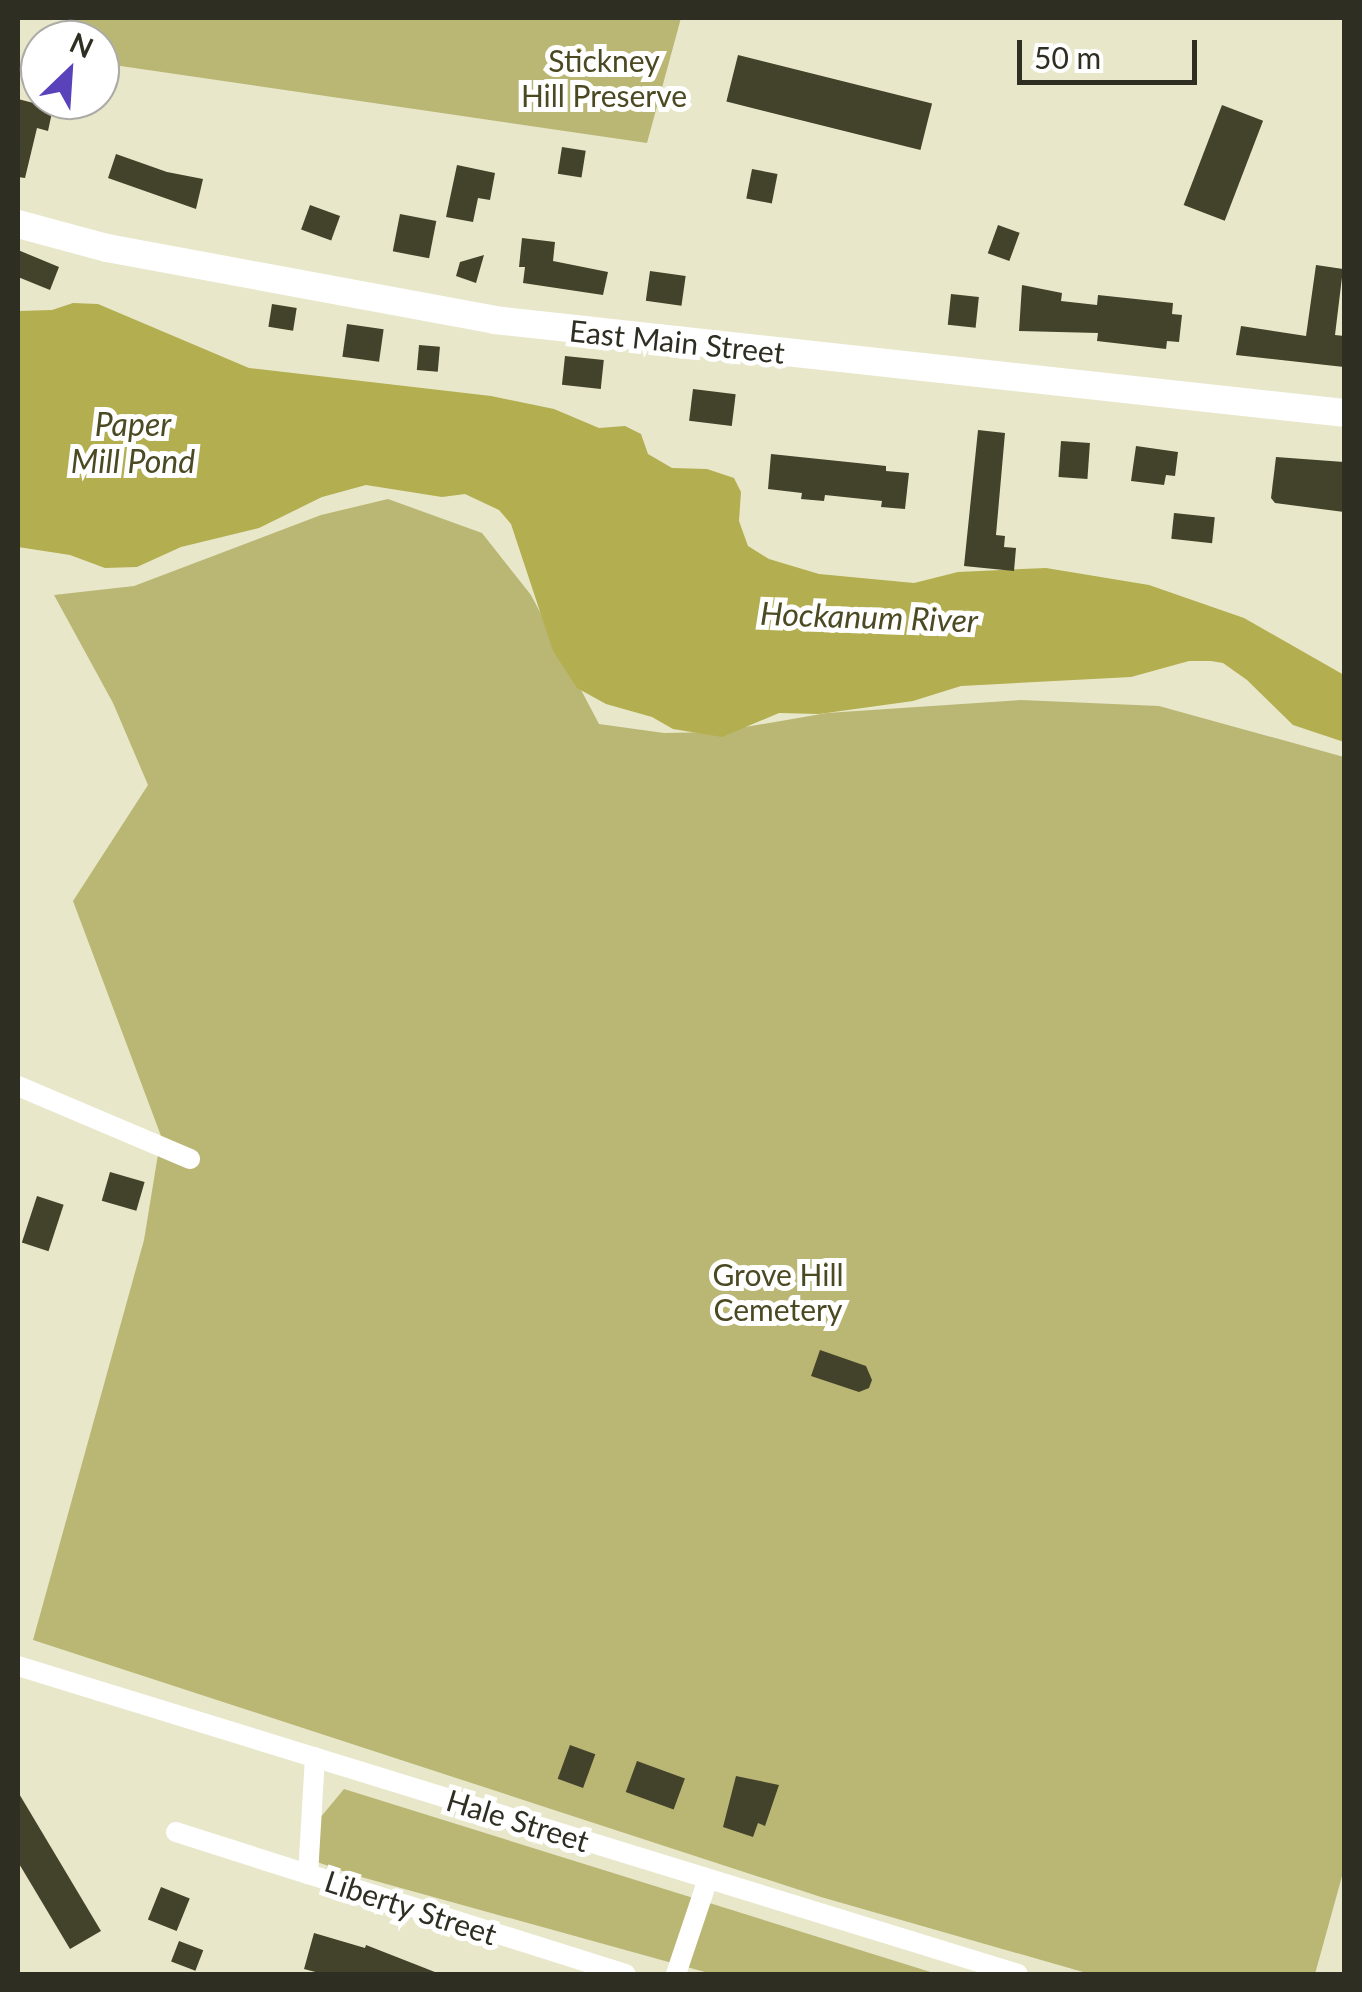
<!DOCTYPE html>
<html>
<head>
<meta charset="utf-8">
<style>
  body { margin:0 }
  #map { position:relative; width:1362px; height:1992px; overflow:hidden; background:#e8e7ca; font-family:Lato,sans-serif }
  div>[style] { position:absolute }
  .green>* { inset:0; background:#bab775 }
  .water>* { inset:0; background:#b3ae4f }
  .building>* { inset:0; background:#43422a; transform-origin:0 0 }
  .minor>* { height:20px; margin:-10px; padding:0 10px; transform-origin:10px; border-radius:10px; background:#fff }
  .secondary>* { height:28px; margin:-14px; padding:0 14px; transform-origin:14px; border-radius:14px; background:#fff }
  span { translate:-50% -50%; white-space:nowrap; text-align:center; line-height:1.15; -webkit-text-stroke:10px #fff; paint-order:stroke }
  .park-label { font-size:30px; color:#4b4921 }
  .street-label { font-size:30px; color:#2f2e23 }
  .water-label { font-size:32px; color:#4c4a22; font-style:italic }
  .frame { position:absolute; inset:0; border:20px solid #2f2e23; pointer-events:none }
  .north { position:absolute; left:20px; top:20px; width:100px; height:100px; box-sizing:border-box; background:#fff; border:2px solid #acaba7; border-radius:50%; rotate:25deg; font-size:28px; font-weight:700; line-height:40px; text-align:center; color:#2f2e23 }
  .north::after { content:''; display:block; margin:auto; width:35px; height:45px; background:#5a42ba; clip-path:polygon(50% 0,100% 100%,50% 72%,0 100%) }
  .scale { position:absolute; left:1017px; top:40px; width:180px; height:45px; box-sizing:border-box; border:5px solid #2f2e23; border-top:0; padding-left:12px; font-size:30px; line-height:35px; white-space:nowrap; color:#2f2e23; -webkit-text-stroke:8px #fff; paint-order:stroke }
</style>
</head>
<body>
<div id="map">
  <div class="green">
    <i style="clip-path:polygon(75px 18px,681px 18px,647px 143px,100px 63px,100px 40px,83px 40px)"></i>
    <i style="clip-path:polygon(388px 499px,482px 533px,531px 595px,599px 724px,664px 733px,716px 732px,827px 713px,1021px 700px,1159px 706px,1344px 757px,1344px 1869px,1315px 1974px,1090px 1974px,821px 1897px,33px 1640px,144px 1240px,161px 1136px,73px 901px,148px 785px,113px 703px,54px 595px,134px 586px,321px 515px)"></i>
    <i style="clip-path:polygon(344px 1789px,937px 1974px,712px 1974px,354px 1875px,317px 1862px,315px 1824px)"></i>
  </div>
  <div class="water">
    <i style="clip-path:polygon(73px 303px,98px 304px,249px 368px,491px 396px,554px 409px,599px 428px,625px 426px,641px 434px,648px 454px,672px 468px,707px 469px,734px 478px,741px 492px,739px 521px,748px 546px,769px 559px,819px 574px,914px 583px,958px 572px,1046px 568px,1149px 585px,1244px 618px,1344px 675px,1344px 742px,1293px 725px,1247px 680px,1223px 663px,1211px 661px,1189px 661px,1131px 677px,961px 686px,913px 701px,819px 714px,779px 713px,722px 737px,673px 729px,652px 717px,606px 704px,577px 688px,553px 651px,511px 524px,499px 510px,465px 494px,442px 497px,366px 485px,322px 497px,259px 528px,181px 547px,137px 567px,105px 568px,70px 555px,18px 547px,18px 311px,52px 310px)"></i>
  </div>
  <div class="building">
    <i style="left:738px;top:55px;width:200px;height:48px;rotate:14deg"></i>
    <i style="clip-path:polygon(18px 99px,53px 108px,48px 131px,37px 128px,25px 178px,18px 177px)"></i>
    <i style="left:1222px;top:105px;width:44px;height:107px;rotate:21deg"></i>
    <i style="left:562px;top:147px;width:24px;height:27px;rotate:9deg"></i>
    <i style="clip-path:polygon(116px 154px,167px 172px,203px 179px,196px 209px,108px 178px)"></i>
    <i style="clip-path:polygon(457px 165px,495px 173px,490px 200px,478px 198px,473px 222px,446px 217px)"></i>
    <i style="left:752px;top:169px;width:26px;height:30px;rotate:11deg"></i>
    <i style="left:310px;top:205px;width:32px;height:26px;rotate:20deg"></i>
    <i style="left:400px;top:214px;width:37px;height:38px;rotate:11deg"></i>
    <i style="left:998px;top:225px;width:23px;height:30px;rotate:20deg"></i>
    <i style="clip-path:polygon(522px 238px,555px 242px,553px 261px,608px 272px,603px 295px,523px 283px,525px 267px,519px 267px)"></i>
    <i style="clip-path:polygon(18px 250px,59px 267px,50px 290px,18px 277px)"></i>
    <i style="clip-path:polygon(484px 255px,476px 283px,456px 276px,460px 262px)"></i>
    <i style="clip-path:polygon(1316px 265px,1343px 269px,1335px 335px,1344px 336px,1344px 367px,1236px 355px,1241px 326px,1306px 336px)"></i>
    <i style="left:650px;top:271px;width:36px;height:30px;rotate:8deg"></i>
    <i style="clip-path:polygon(1022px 285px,1062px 293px,1061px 301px,1097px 305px,1098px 295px,1173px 303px,1172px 314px,1182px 315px,1179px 342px,1167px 341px,1166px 349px,1097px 341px,1098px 333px,1019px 331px)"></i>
    <i style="left:951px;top:294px;width:28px;height:31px;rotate:6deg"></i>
    <i style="left:272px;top:304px;width:25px;height:23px;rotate:9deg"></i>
    <i style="left:347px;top:324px;width:37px;height:33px;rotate:8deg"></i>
    <i style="left:419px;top:345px;width:21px;height:25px;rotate:5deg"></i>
    <i style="left:565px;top:356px;width:39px;height:29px;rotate:6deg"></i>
    <i style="left:693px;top:389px;width:43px;height:32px;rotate:7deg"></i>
    <i style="clip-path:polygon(978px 430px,1005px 433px,996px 535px,1005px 536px,1004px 547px,1016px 548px,1014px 571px,964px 566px)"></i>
    <i style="left:1061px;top:441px;width:29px;height:36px;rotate:4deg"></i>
    <i style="clip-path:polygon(1136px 446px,1178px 452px,1175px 476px,1166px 475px,1164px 485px,1131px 481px)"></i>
    <i style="clip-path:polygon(771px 454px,886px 466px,886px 471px,909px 473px,905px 509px,881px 507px,882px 501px,825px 495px,824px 501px,801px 499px,802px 493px,768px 489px)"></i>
    <i style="clip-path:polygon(1276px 457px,1344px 462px,1344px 512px,1275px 503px,1271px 498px)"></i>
    <i style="left:1174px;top:513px;width:41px;height:26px;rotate:6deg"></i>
    <i style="left:110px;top:1172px;width:36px;height:30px;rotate:16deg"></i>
    <i style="left:37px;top:1196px;width:28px;height:49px;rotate:18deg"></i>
    <i style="clip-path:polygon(820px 1350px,866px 1366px,872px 1380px,869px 1388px,859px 1392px,811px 1376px)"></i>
    <i style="left:570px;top:1745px;width:27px;height:36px;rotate:20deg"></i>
    <i style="left:637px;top:1761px;width:51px;height:33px;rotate:20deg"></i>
    <i style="clip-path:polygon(736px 1776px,779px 1785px,765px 1826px,758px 1823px,753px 1837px,723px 1827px)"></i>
    <i style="clip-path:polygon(18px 1792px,101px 1931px,70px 1949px,18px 1862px)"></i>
    <i style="left:161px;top:1887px;width:31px;height:35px;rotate:22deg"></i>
    <i style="clip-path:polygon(314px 1933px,365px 1948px,366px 1945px,440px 1974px,323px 1974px,304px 1969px)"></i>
    <i style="left:179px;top:1941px;width:26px;height:22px;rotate:21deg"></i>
  </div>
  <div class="minor">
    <i style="left:18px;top:1086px;width:187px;rotate:23deg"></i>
    <i style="left:18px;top:1666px;width:1046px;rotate:17.12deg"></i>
    <i style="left:315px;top:1757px;width:117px;rotate:93.4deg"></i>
    <i style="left:308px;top:1874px;width:333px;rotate:17.5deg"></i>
    <i style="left:176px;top:1832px;width:139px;rotate:17.7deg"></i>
    <i style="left:676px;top:1974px;width:100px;rotate:-71.4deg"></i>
  </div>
  <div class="secondary">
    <i style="left:18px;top:224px;width:92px;rotate:15.1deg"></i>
    <i style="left:107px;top:248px;width:394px;rotate:10.5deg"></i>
    <i style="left:494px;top:320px;width:855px;rotate:6.24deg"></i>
  </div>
  <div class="park-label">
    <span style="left:604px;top:77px">Stickney<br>Hill Preserve</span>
    <span style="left:778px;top:1291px">Grove Hill<br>Cemetery</span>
  </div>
  <div class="street-label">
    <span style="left:677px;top:341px;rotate:6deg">East Main Street</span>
    <span style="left:518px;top:1820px;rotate:17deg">Hale Street</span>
    <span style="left:411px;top:1907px;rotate:18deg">Liberty Street</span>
  </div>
  <div class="water-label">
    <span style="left:133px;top:443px">Paper<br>Mill Pond</span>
    <span style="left:869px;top:617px;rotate:2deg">Hockanum River</span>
  </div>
  <div class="frame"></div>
  <div class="north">N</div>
  <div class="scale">50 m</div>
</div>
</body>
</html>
